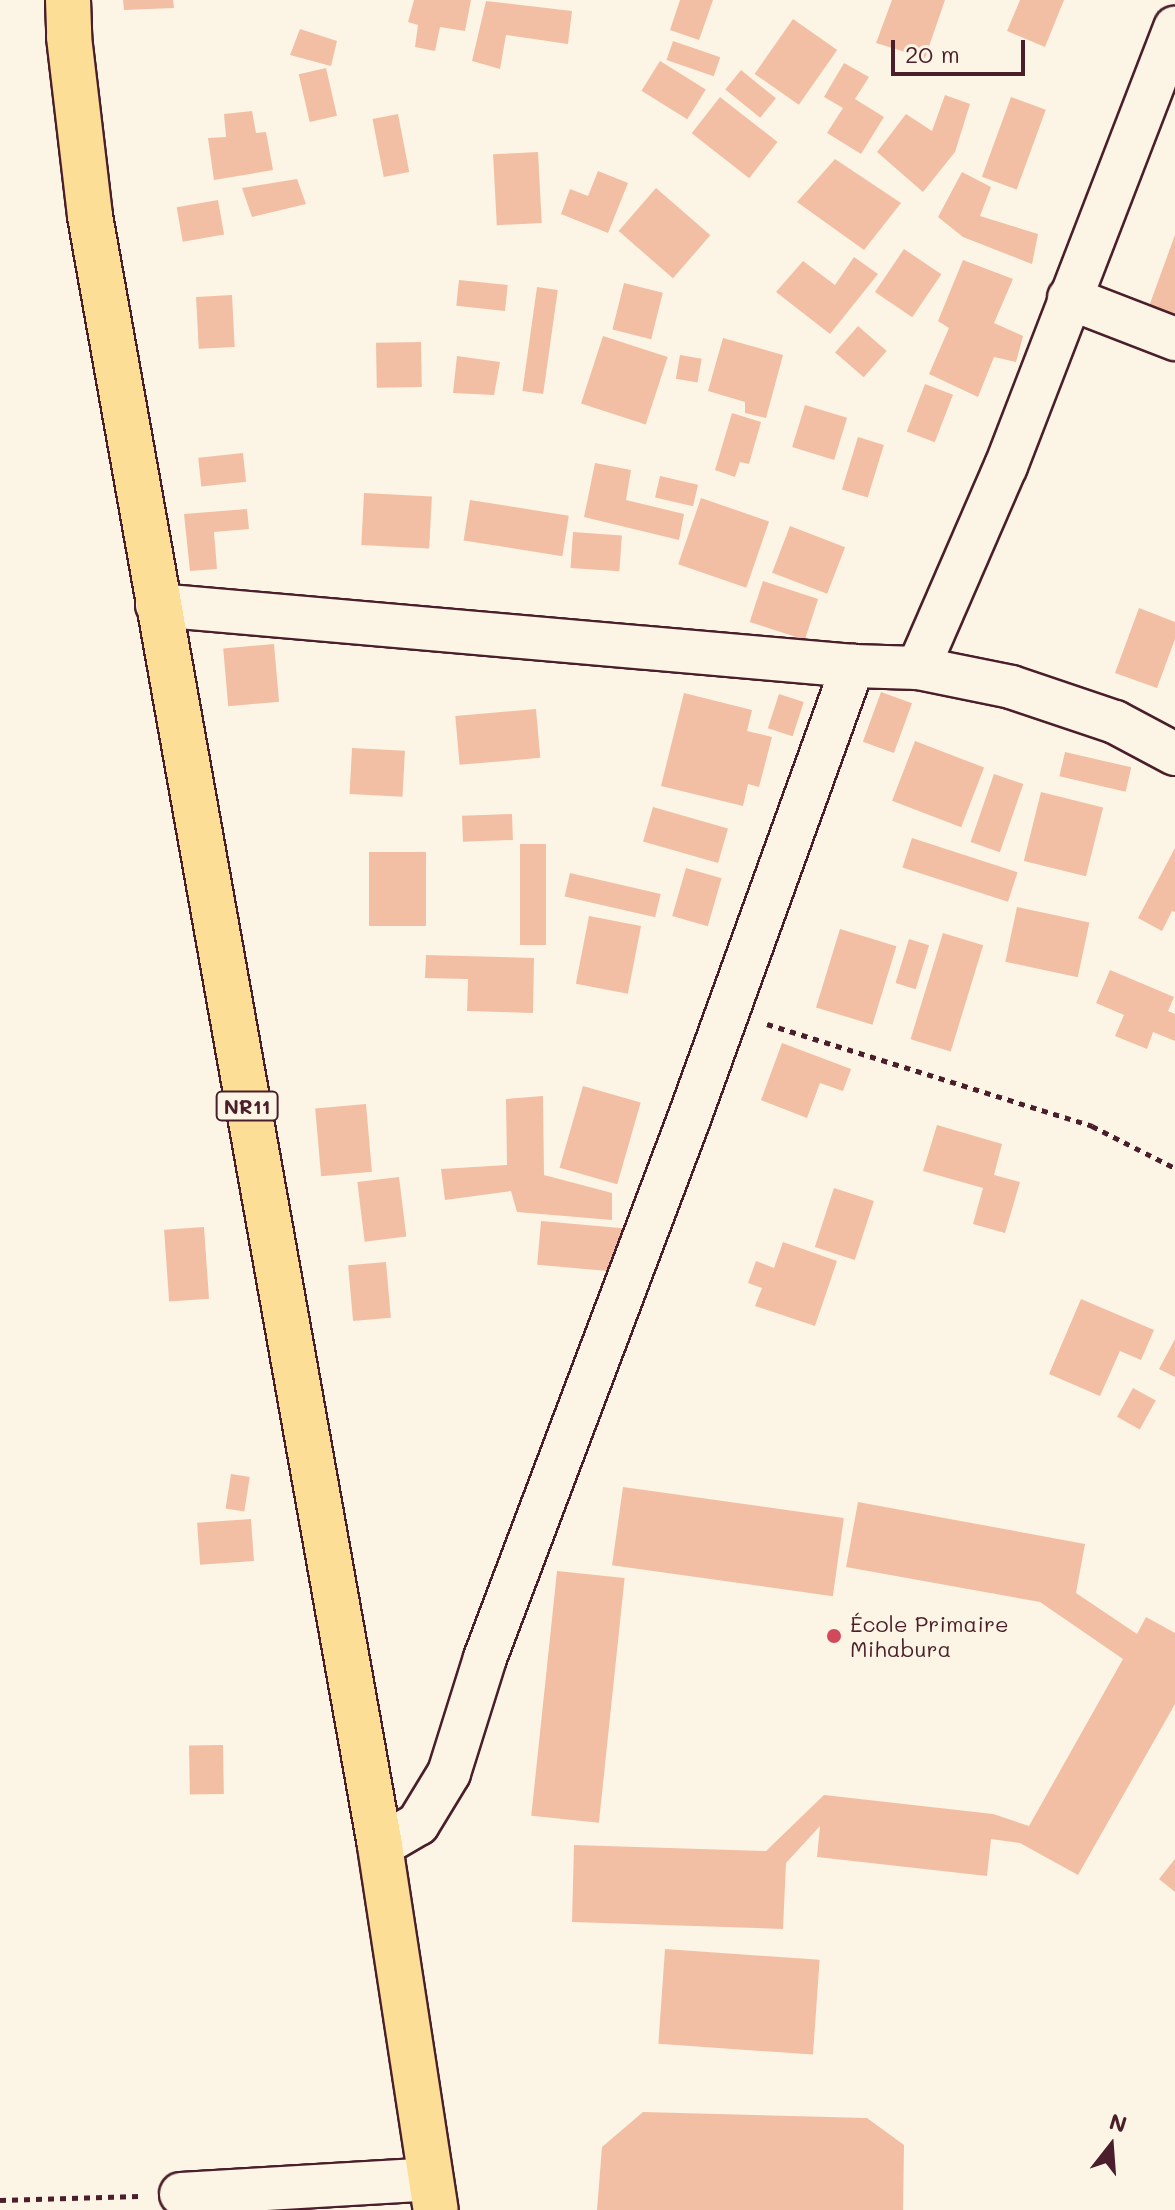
<!DOCTYPE html>
<html>
<head>
<meta charset="utf-8">
<style>
  body { margin:0 }
  #map { position:relative; width:1175px; height:2210px; overflow:hidden; background:#fcf5e5; font-family:Mali,sans-serif }
  div>[style] { position:absolute }
  .building>* { inset:0; background:#f2bfa4; transform-origin:0 0 }
  .path>* { height:5px; margin-top:-2.5px; transform-origin:0; background:repeating-linear-gradient(90deg,#4a1f2b 0 6px,transparent 0 12px) }
  .roads { filter:drop-shadow(2px 0 #4a1f2b) drop-shadow(-2px 0 #4a1f2b) drop-shadow(0 2px #4a1f2b) drop-shadow(0 -2px #4a1f2b) }
  .minor>* { height:42px; margin:-21px; padding:0 21px; transform-origin:21px; border-radius:21px; background:#fcf5e5 }
  .trunk>* { height:44px; margin:-22px; padding:0 22px; transform-origin:22px; border-radius:22px; background:#fdde96 }
  .dots>* { width:22px; height:22px; translate:-50% -50%; box-sizing:border-box; border:4px solid #fcf5e5; border-radius:50% }
  span { translate:-50% -50%; white-space:nowrap; text-align:center; line-height:1.15; -webkit-text-stroke:6px #fcf5e5; paint-order:stroke }
  .shield-label span { padding:2px 6px; background:#fcf5e5; border:2px solid; border-radius:6px; -webkit-text-stroke-width:0 }
  .shield-label { font-size:20px; color:#4a1f2b; font-weight:700 }
  .poi-label { font-size:22px; color:#4a1f2b }
  .left { translate:0 -50%; text-align:left }
  .north { position:absolute; left:1071px; top:2106px; width:80px; height:80px; -webkit-text-stroke:6px #fcf5e5; paint-order:stroke; rotate:17deg; font-size:22px; font-weight:700; line-height:32px; text-align:center; color:#4a1f2b }
  .north::after { content:''; display:block; margin:auto; width:28px; height:36px; background:#4a1f2b; clip-path:polygon(50% 0,100% 100%,50% 72%,0 100%) }
  .scale { position:absolute; left:891px; top:40px; width:134px; height:36px; box-sizing:border-box; border:4px solid #4a1f2b; border-top:0; padding-left:10px; font-size:24px; line-height:28px; white-space:nowrap; color:#4a1f2b; -webkit-text-stroke:6px #fcf5e5; paint-order:stroke }
</style>
</head>
<body>
<div id="map">
  <div class="building">
    <i style="clip-path:polygon(123px 0,173px 0,174px 8px,124px 10px)"></i>
    <i style="clip-path:polygon(414px 0,471px 0,465px 31px,440px 27px,435px 51px,415px 47px,418px 25px,408px 22px)"></i>
    <i style="clip-path:polygon(680px 0,713px 0,699px 40px,670px 30px)"></i>
    <i style="clip-path:polygon(892px 0,945px 0,925px 58px,876px 43px)"></i>
    <i style="clip-path:polygon(1020px 0,1064px 0,1045px 47px,1007px 31px)"></i>
    <i style="clip-path:polygon(486px 1px,572px 11px,568px 44px,506px 35px,500px 69px,472px 61px)"></i>
    <i style="left:793px;top:19px;width:54px;height:67px;rotate:35deg"></i>
    <i style="clip-path:polygon(300px 29px,337px 41px,331px 66px,290px 55px)"></i>
    <i style="left:673px;top:41px;width:50px;height:20px;rotate:19deg"></i>
    <i style="left:660px;top:61px;width:54px;height:35px;rotate:32deg"></i>
    <i style="clip-path:polygon(844px 63px,869px 77px,855px 99px,884px 117px,861px 154px,827px 133px,843px 108px,824px 97px)"></i>
    <i style="left:326px;top:68px;width:49px;height:28px;rotate:77deg"></i>
    <i style="left:741px;top:70px;width:45px;height:25px;rotate:39deg"></i>
    <i style="clip-path:polygon(945px 95px,970px 104px,955px 152px,923px 192px,877px 152px,906px 114px,932px 131px)"></i>
    <i style="left:720px;top:97px;width:73px;height:46px;rotate:38deg"></i>
    <i style="left:1011px;top:97px;width:37px;height:85px;rotate:20deg"></i>
    <i style="clip-path:polygon(252px 111px,256px 133px,266px 132px,273px 170px,214px 180px,208px 138px,226px 137px,224px 114px)"></i>
    <i style="left:398px;top:114px;width:59px;height:26px;rotate:79deg"></i>
    <i style="left:538px;top:152px;width:71px;height:45px;rotate:87deg"></i>
    <i style="clip-path:polygon(835px 159px,901px 203px,864px 250px,797px 202px)"></i>
    <i style="clip-path:polygon(598px 171px,628px 183px,608px 233px,561px 214px,570px 189px,588px 196px)"></i>
    <i style="clip-path:polygon(962px 172px,991px 187px,980px 216px,1038px 234px,1032px 264px,963px 237px,938px 217px)"></i>
    <i style="clip-path:polygon(297px 179px,306px 204px,252px 217px,242px 188px)"></i>
    <i style="left:656px;top:188px;width:72px;height:57px;rotate:41deg"></i>
    <i style="left:218px;top:200px;width:35px;height:42px;rotate:80deg"></i>
    <i style="clip-path:polygon(1175px 235px,1175px 319px,1148px 309px)"></i>
    <i style="left:904px;top:249px;width:45px;height:52px;rotate:34deg"></i>
    <i style="clip-path:polygon(854px 257px,878px 274px,830px 334px,776px 292px,803px 261px,835px 285px)"></i>
    <i style="clip-path:polygon(963px 260px,1013px 279px,994px 323px,1023px 336px,1016px 362px,994px 357px,978px 397px,929px 374px,949px 328px,938px 321px)"></i>
    <i style="left:459px;top:280px;width:49px;height:26px;rotate:6deg"></i>
    <i style="left:624px;top:283px;width:40px;height:48px;rotate:14deg"></i>
    <i style="left:537px;top:287px;width:21px;height:105px;rotate:8deg"></i>
    <i style="left:232px;top:295px;width:52px;height:36px;rotate:87deg"></i>
    <i style="left:858px;top:326px;width:38px;height:35px;rotate:41deg"></i>
    <i style="left:603px;top:336px;width:68px;height:71px;rotate:18deg"></i>
    <i style="clip-path:polygon(723px 338px,783px 355px,766px 418px,745px 413px,745px 402px,708px 391px)"></i>
    <i style="left:421px;top:342px;width:45px;height:45px;rotate:89deg"></i>
    <i style="left:680px;top:355px;width:22px;height:24px;rotate:10deg"></i>
    <i style="clip-path:polygon(457px 356px,500px 362px,494px 395px,453px 393px)"></i>
    <i style="left:925px;top:384px;width:30px;height:51px;rotate:21deg"></i>
    <i style="left:805px;top:405px;width:44px;height:44px;rotate:17deg"></i>
    <i style="clip-path:polygon(732px 413px,761px 422px,749px 464px,740px 462px,735px 477px,715px 470px)"></i>
    <i style="left:858px;top:437px;width:27px;height:55px;rotate:17deg"></i>
    <i style="left:243px;top:453px;width:29px;height:45px;rotate:84deg"></i>
    <i style="clip-path:polygon(595px 463px,631px 470px,626px 500px,684px 514px,679px 540px,584px 517px)"></i>
    <i style="left:660px;top:476px;width:39px;height:22px;rotate:13deg"></i>
    <i style="left:364px;top:493px;width:68px;height:52px;rotate:3deg"></i>
    <i style="left:701px;top:498px;width:72px;height:70px;rotate:19deg"></i>
    <i style="left:470px;top:500px;width:100px;height:41px;rotate:9deg"></i>
    <i style="clip-path:polygon(247px 509px,249px 529px,214px 532px,217px 569px,190px 571px,184px 514px)"></i>
    <i style="left:790px;top:526px;width:59px;height:50px;rotate:21deg"></i>
    <i style="left:573px;top:532px;width:49px;height:36px;rotate:4deg"></i>
    <i style="left:763px;top:581px;width:58px;height:43px;rotate:18deg"></i>
    <i style="clip-path:polygon(1139px 608px,1175px 622px,1175px 639px,1157px 688px,1115px 673px)"></i>
    <i style="left:274px;top:644px;width:58px;height:51px;rotate:85deg"></i>
    <i style="left:881px;top:692px;width:33px;height:53px;rotate:20deg"></i>
    <i style="clip-path:polygon(684px 693px,752px 710px,747px 731px,772px 737px,759px 787px,748px 784px,743px 806px,661px 786px)"></i>
    <i style="left:779px;top:694px;width:26px;height:36px;rotate:18deg"></i>
    <i style="left:536px;top:709px;width:49px;height:81px;rotate:85deg"></i>
    <i style="left:915px;top:741px;width:74px;height:64px;rotate:21deg"></i>
    <i style="left:352px;top:748px;width:53px;height:46px;rotate:3deg"></i>
    <i style="left:1065px;top:752px;width:68px;height:25px;rotate:13deg"></i>
    <i style="left:994px;top:774px;width:31px;height:72px;rotate:19deg"></i>
    <i style="left:1041px;top:792px;width:64px;height:71px;rotate:14deg"></i>
    <i style="left:653px;top:807px;width:78px;height:36px;rotate:16deg"></i>
    <i style="left:512px;top:814px;width:26px;height:50px;rotate:88deg"></i>
    <i style="left:912px;top:838px;width:111px;height:31px;rotate:18deg"></i>
    <i style="left:520px;top:844px;width:26px;height:101px"></i>
    <i style="clip-path:polygon(1175px 848px,1175px 912px,1172px 911px,1162px 931px,1138px 918px)"></i>
    <i style="left:369px;top:852px;width:57px;height:74px"></i>
    <i style="left:686px;top:868px;width:37px;height:50px;rotate:16deg"></i>
    <i style="left:570px;top:873px;width:93px;height:24px;rotate:13deg"></i>
    <i style="left:1017px;top:907px;width:74px;height:56px;rotate:12deg"></i>
    <i style="left:589px;top:916px;width:53px;height:69px;rotate:11deg"></i>
    <i style="left:840px;top:929px;width:59px;height:82px;rotate:17deg"></i>
    <i style="left:943px;top:933px;width:42px;height:111px;rotate:17deg"></i>
    <i style="left:909px;top:939px;width:21px;height:46px;rotate:17deg"></i>
    <i style="clip-path:polygon(426px 955px,534px 958px,533px 1013px,467px 1011px,468px 979px,425px 978px)"></i>
    <i style="clip-path:polygon(1110px 970px,1174px 997px,1168px 1011px,1175px 1014px,1175px 1041px,1153px 1032px,1147px 1049px,1115px 1036px,1124px 1015px,1096px 1003px)"></i>
    <i style="clip-path:polygon(782px 1043px,851px 1069px,843px 1091px,820px 1083px,807px 1118px,761px 1100px)"></i>
    <i style="left:583px;top:1086px;width:60px;height:85px;rotate:16deg"></i>
    <i style="clip-path:polygon(543px 1096px,544px 1175px,612px 1193px,612px 1220px,517px 1212px,511px 1191px,445px 1200px,441px 1169px,507px 1165px,506px 1099px)"></i>
    <i style="left:366px;top:1104px;width:68px;height:51px;rotate:85deg"></i>
    <i style="clip-path:polygon(937px 1125px,1002px 1144px,994px 1175px,1020px 1182px,1005px 1233px,973px 1224px,983px 1188px,923px 1171px)"></i>
    <i style="left:399px;top:1177px;width:60px;height:42px;rotate:83deg"></i>
    <i style="left:834px;top:1188px;width:42px;height:62px;rotate:18deg"></i>
    <i style="left:541px;top:1221px;width:85px;height:44px;rotate:5deg"></i>
    <i style="left:204px;top:1227px;width:72px;height:40px;rotate:86deg"></i>
    <i style="clip-path:polygon(783px 1242px,837px 1261px,815px 1326px,755px 1306px,762px 1288px,748px 1283px,756px 1261px,774px 1268px)"></i>
    <i style="left:386px;top:1262px;width:56px;height:38px;rotate:85deg"></i>
    <i style="clip-path:polygon(1081px 1299px,1154px 1330px,1141px 1360px,1120px 1351px,1100px 1396px,1049px 1374px)"></i>
    <i style="clip-path:polygon(1175px 1339px,1175px 1377px,1159px 1369px)"></i>
    <i style="left:1133px;top:1388px;width:26px;height:33px;rotate:29deg"></i>
    <i style="left:231px;top:1474px;width:19px;height:35px;rotate:9deg"></i>
    <i style="left:623px;top:1487px;width:223px;height:79px;rotate:8deg"></i>
    <i style="clip-path:polygon(858px 1502px,1085px 1544px,1076px 1593px,1137px 1634px,1146px 1617px,1175px 1633px,1175px 1704px,1078px 1875px,1020px 1843px,991px 1839px,987px 1876px,817px 1857px,820px 1826px,786px 1863px,783px 1929px,572px 1922px,574px 1845px,766px 1851px,824px 1795px,993px 1814px,1029px 1826px,1123px 1659px,1040px 1602px,846px 1567px)"></i>
    <i style="left:251px;top:1519px;width:42px;height:54px;rotate:86deg"></i>
    <i style="left:557px;top:1571px;width:68px;height:246px;rotate:6deg"></i>
    <i style="left:223px;top:1745px;width:49px;height:34px;rotate:89deg"></i>
    <i style="clip-path:polygon(1175px 1859px,1175px 1892px,1159px 1879px)"></i>
    <i style="left:665px;top:1949px;width:155px;height:95px;rotate:4deg"></i>
    <i style="clip-path:polygon(643px 2112px,867px 2118px,904px 2145px,903px 2210px,597px 2210px,602px 2147px)"></i>
  </div>
  <div class="path">
    <i style="left:767px;top:1024px;width:341px;rotate:17.4deg"></i>
    <i style="left:1092px;top:1126px;width:93px;rotate:26.8deg"></i>
    <i style="left:0;top:2200px;width:139px;rotate:-1.6deg"></i>
  </div>
  <div class="roads">
    <div class="minor">
      <i style="left:1069px;top:298px;width:114px;rotate:21.1deg"></i>
      <i style="left:157px;top:605px;width:699px;rotate:5.01deg"></i>
      <i style="left:853px;top:666px;width:65px;rotate:1.8deg"></i>
      <i style="left:918px;top:668px;width:95px;rotate:11.5deg"></i>
      <i style="left:1011px;top:687px;width:110px;rotate:18.6deg"></i>
      <i style="left:1115px;top:722px;width:68px;rotate:28.1deg"></i>
      <i style="left:918px;top:668px;width:220px;rotate:-66.5deg"></i>
      <i style="left:1006px;top:466px;width:470px;rotate:-68.9deg"></i>
      <i style="left:380px;top:1846px;width:44px;rotate:-30.1deg"></i>
      <i style="left:418px;top:1824px;width:60px;rotate:-58.7deg"></i>
      <i style="left:449px;top:1773px;width:121px;rotate:-72.6deg"></i>
      <i style="left:485px;top:1658px;width:579px;rotate:-69.28deg"></i>
      <i style="left:690px;top:1116px;width:479px;rotate:-70.1deg"></i>
      <i style="left:181px;top:2194px;width:250px;rotate:-3.4deg"></i>
    </div>
    <div class="trunk">
      <i style="left:68px;top:0;width:37px;rotate:88deg"></i>
      <i style="left:69px;top:37px;width:180px;rotate:83.3deg"></i>
      <i style="left:90px;top:216px;width:1656px;rotate:79.91deg"></i>
      <i style="left:380px;top:1846px;width:368px;rotate:81.3deg"></i>
    </div>
  </div>
  <div class="dots">
    <i style="left:834px;top:1636px;background:#d1495b"></i>
  </div>
  <div class="shield-label">
    <span style="left:247px;top:1106px">NR11</span>
  </div>
  <div class="poi-label">
    <span class="left" style="left:850px;top:1636px">École Primaire<br>Mihabura</span>
  </div>
  <div class="north">N</div>
  <div class="scale">20 m</div>
</div>
</body>
</html>
